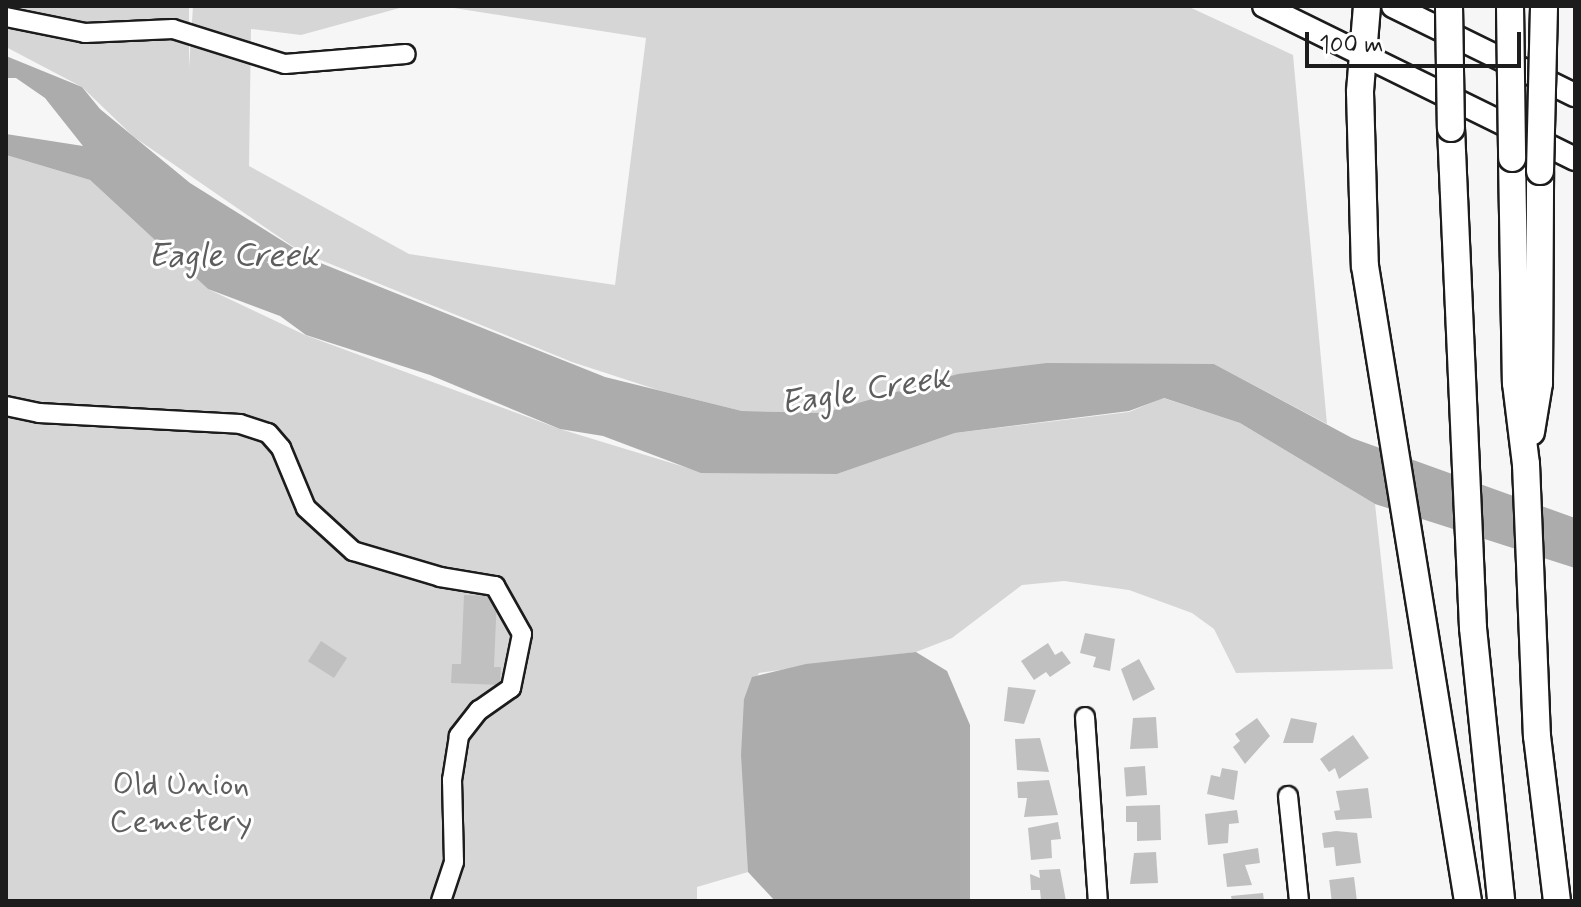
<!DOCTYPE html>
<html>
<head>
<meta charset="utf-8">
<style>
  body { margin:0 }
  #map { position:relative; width:1581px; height:907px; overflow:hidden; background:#f6f6f6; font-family:Mynerve,sans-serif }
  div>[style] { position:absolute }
  .green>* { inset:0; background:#d6d6d6 }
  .water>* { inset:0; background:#acacac }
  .building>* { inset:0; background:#c0c0c0; transform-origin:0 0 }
  .roads { filter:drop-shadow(2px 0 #1c1c1c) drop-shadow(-2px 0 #1c1c1c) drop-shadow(0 2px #1c1c1c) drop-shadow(0 -2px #1c1c1c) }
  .minor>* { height:18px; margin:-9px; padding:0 9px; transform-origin:9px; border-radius:9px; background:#fff }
  .major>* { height:22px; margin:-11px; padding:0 11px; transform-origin:11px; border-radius:11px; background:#fff }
  .highway>* { height:26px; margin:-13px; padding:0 13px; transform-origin:13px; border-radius:13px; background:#fff }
  .bridges { filter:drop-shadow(2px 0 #1c1c1c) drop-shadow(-2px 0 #1c1c1c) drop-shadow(0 2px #1c1c1c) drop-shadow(0 -2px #1c1c1c) }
  .highway-bridge>* { height:26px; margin:-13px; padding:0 13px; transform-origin:13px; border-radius:13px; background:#fff }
  span { translate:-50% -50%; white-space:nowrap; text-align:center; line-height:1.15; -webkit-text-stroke:6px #fff; paint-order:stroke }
  .park-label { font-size:32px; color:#5d5d5d }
  .water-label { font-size:34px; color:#5d5d5d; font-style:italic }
  .frame { position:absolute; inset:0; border:8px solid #1c1c1c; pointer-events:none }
  .scale { position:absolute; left:1305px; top:32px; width:216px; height:36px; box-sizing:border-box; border:4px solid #1c1c1c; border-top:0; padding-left:10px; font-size:24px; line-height:28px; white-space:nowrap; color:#1c1c1c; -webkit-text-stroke:6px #fff; paint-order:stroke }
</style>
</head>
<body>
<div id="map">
  <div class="green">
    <i style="clip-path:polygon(6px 6px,189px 6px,189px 68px,193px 6px,407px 6px,301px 35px,251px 29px,249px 166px,409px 254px,615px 285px,646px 38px,441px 6px,1187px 6px,1293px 55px,1327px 424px,1214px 364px,824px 413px,742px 411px,658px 390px,572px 362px,301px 252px,134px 137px,82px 87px,6px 47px)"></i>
    <i style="clip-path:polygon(6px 155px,90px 180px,208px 289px,305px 335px,560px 429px,701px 472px,837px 474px,955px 433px,1129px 412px,1163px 398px,1240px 423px,1375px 504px,1393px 669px,1236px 673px,1214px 629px,1192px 613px,1129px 590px,1064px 581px,1022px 585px,952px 638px,916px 652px,759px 673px,744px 699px,748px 872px,697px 887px,697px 901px,6px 901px)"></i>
  </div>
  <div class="water">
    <i style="clip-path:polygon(6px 56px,82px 87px,100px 109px,190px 183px,313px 260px,605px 377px,742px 411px,824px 413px,958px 374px,1047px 363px,1214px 364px,1352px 438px,1575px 518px,1575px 568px,1375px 504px,1240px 423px,1164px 398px,1129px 411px,955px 433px,837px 474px,701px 473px,603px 436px,560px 429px,430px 375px,306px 335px,280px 316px,208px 289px,90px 180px,6px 155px,6px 134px,83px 146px,45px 98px,16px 78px,6px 78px)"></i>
    <i style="clip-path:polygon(916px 652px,947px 671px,970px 725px,970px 901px,775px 901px,748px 872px,741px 755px,744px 699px,752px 677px,806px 664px)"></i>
  </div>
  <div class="building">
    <i style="clip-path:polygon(464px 595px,497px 596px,494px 667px,501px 667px,500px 685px,451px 683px,452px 664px,461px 664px)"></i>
    <i style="clip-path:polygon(1085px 633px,1115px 639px,1110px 671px,1093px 667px,1096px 657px,1080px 653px)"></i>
    <i style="left:321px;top:641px;width:31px;height:24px;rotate:33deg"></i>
    <i style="clip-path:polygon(1048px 643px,1055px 655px,1062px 651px,1071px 663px,1050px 677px,1046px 672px,1034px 680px,1021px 661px)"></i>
    <i style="clip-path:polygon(1139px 659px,1155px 689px,1133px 701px,1121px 669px)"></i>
    <i style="clip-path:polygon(1008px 687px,1036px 690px,1024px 724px,1004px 721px)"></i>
    <i style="clip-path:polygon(1156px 717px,1158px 748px,1130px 749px,1133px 718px)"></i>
    <i style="clip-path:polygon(1257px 718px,1270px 736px,1245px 764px,1233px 747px,1240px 741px,1235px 734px)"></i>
    <i style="clip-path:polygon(1291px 718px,1317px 723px,1313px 743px,1283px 743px)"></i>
    <i style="clip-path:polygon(1353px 735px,1369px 758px,1339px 779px,1335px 768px,1329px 772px,1320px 759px)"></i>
    <i style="clip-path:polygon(1040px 738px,1049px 772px,1017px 770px,1015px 739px)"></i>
    <i style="left:1145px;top:766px;width:29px;height:21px;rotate:86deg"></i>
    <i style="clip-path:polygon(1222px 768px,1238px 771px,1234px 800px,1207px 794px,1211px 775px,1220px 777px)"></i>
    <i style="clip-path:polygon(1049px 780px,1058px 815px,1024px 817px,1027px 798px,1018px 798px,1017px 782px)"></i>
    <i style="clip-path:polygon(1368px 788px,1372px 818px,1336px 820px,1334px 811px,1340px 810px,1336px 791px)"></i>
    <i style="clip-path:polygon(1160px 805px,1161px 840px,1137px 841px,1137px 822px,1126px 822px,1126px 806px)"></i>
    <i style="clip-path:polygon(1237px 810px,1239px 823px,1229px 824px,1228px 843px,1208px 845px,1205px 814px)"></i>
    <i style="clip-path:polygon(1058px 822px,1061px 839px,1051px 840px,1052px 858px,1031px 860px,1028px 828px)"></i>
    <i style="clip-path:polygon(1336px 831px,1357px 833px,1361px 863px,1336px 866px,1334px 847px,1324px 848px,1322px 833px)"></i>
    <i style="clip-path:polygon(1258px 848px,1260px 863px,1245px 865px,1252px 885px,1227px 887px,1223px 854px)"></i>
    <i style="clip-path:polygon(1156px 852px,1158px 883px,1130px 884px,1134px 853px)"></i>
    <i style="clip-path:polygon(1060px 869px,1066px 901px,1041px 901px,1040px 890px,1031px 890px,1030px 874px,1040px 878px,1039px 870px)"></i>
    <i style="left:1354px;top:877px;width:24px;height:25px;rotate:83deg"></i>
    <i style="clip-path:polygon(1263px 893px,1264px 901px,1232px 901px,1231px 896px)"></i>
  </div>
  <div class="roads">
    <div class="minor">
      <i style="left:6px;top:17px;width:81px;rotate:11.4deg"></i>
      <i style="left:85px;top:33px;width:88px;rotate:-2.6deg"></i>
      <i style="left:173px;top:29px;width:117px;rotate:17.4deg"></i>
      <i style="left:285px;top:64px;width:121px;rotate:-4.7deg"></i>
      <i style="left:6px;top:406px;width:34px;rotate:12deg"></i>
      <i style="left:39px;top:413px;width:201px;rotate:3.1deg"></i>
      <i style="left:240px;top:424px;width:29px;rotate:18deg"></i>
      <i style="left:268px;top:433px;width:20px;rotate:49deg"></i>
      <i style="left:281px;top:448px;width:65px;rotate:67.4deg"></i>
      <i style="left:306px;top:508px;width:64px;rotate:42.5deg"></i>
      <i style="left:353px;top:551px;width:91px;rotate:16.6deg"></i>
      <i style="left:440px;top:577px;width:56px;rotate:9.3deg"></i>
      <i style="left:495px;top:586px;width:55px;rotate:60.6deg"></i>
      <i style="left:522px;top:634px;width:55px;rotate:101.5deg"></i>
      <i style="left:511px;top:688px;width:39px;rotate:145deg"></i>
      <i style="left:479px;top:710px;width:33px;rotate:128deg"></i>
      <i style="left:459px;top:736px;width:45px;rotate:99deg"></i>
      <i style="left:452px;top:780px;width:82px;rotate:88.6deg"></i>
      <i style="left:454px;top:862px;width:41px;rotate:108.4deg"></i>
      <i style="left:1085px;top:717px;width:184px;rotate:86deg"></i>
      <i style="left:1288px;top:796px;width:106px;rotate:84deg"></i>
    </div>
    <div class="major">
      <i style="left:1264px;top:6px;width:347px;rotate:26.2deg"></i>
      <i style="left:1393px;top:6px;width:203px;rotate:26.1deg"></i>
    </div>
    <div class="highway">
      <i style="left:1367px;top:6px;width:86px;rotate:94.7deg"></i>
      <i style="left:1360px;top:92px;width:174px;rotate:88.4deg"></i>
      <i style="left:1365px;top:266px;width:643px;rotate:80.79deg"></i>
      <i style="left:1451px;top:128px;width:500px;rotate:87.48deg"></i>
      <i style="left:1473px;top:628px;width:274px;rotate:84.1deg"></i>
      <i style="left:1512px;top:158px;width:225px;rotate:89deg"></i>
      <i style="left:1516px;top:383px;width:82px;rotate:83deg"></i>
      <i style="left:1526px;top:464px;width:272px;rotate:87.7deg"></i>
      <i style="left:1537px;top:736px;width:166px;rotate:83.1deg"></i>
      <i style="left:1531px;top:432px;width:50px;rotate:-80.7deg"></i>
      <i style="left:1539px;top:383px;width:212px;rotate:-89.7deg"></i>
    </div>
  </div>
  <div class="bridges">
    <div class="highway-bridge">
      <i style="left:1449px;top:6px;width:122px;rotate:89.1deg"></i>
      <i style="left:1510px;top:6px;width:152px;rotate:89.2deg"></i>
      <i style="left:1540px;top:171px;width:165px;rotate:-88.6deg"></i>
    </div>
  </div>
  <div class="park-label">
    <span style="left:181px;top:804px">Old Union<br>Cemetery</span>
  </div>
  <div class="water-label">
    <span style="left:233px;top:257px">Eagle Creek</span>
    <span style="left:865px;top:391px;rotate:-9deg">Eagle Creek</span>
  </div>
  <div class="frame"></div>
  <div class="scale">100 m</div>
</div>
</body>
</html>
